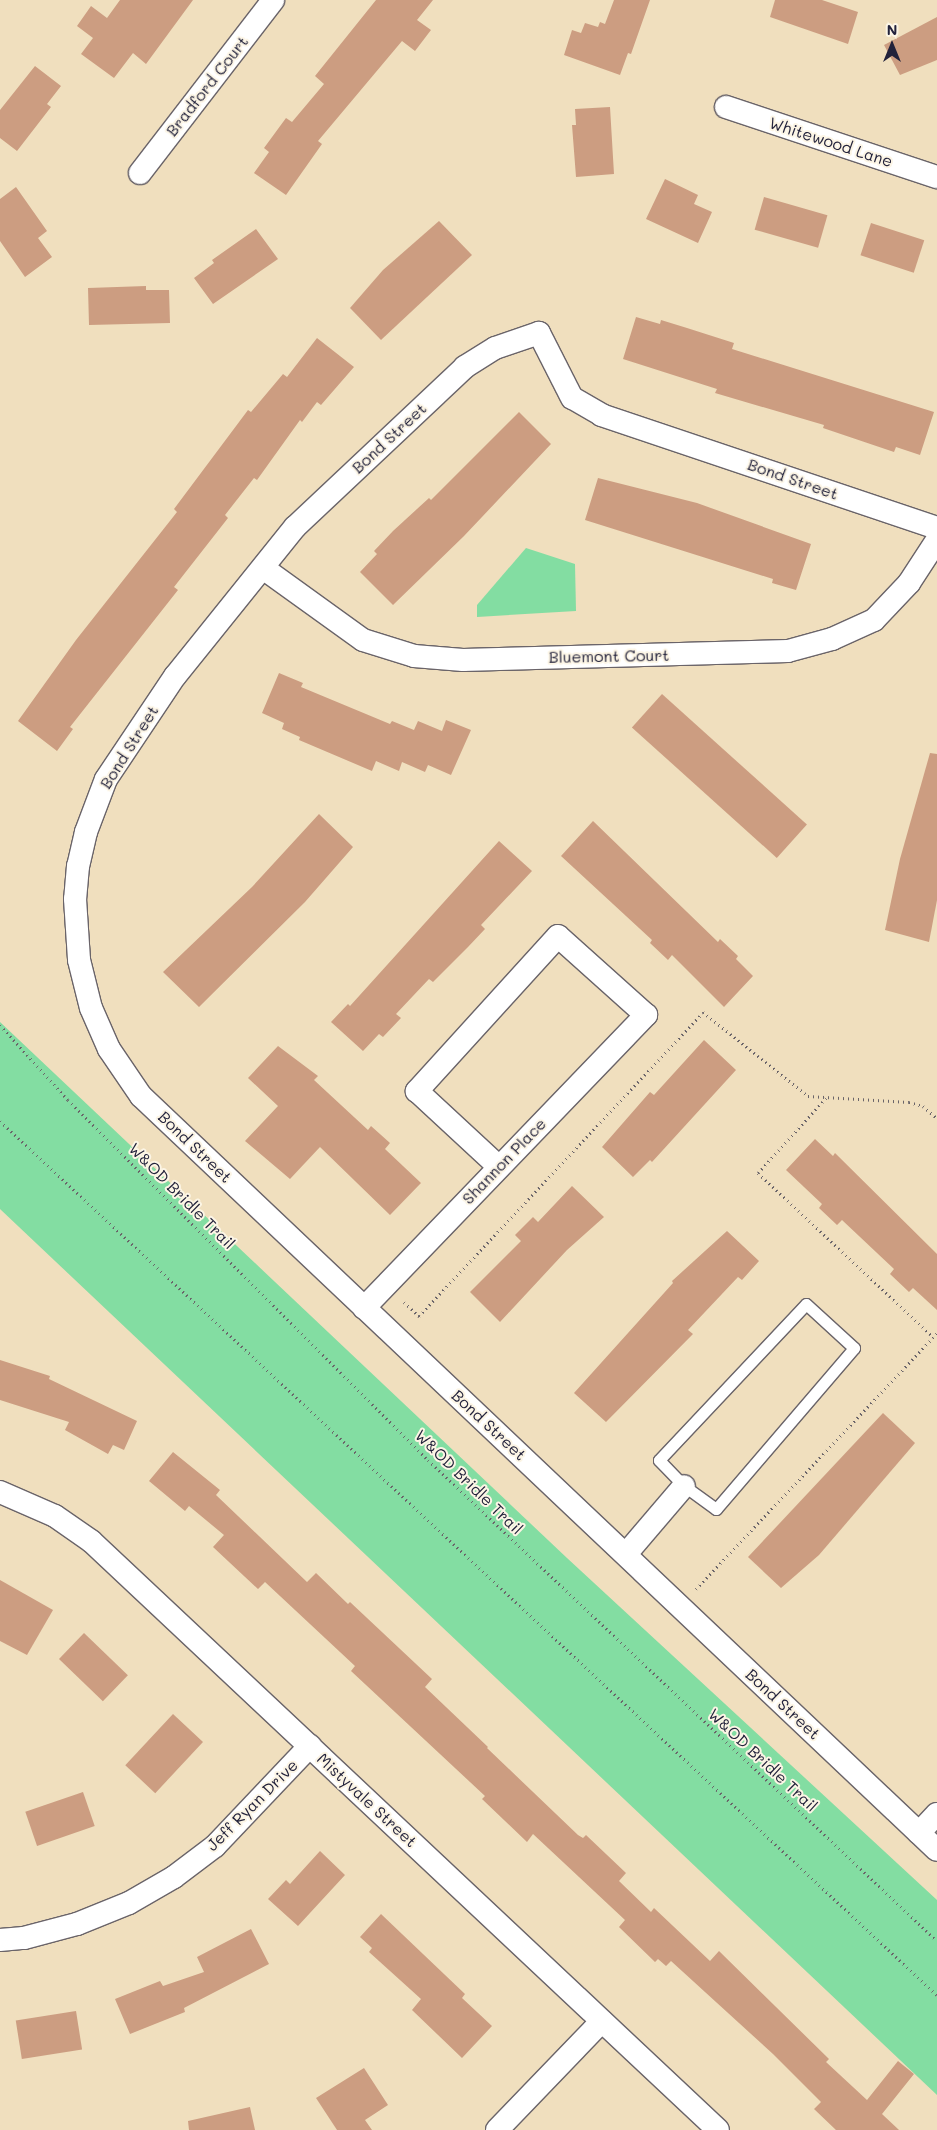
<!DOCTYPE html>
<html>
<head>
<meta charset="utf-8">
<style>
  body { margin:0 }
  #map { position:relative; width:937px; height:2130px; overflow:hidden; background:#f0dfbe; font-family:Mali,sans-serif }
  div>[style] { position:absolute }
  .green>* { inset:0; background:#83dda2 }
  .building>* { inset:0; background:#cc9d81; transform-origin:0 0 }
  .path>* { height:3px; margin-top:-1.5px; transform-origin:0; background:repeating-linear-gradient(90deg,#6a6469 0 1px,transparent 0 5px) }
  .roads { filter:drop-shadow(1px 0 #6a6469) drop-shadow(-1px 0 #6a6469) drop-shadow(0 1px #6a6469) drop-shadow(0 -1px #6a6469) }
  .lane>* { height:11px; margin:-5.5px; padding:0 5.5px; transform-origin:5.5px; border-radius:5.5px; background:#fff }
  .street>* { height:22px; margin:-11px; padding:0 11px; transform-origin:11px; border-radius:11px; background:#fff }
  span { translate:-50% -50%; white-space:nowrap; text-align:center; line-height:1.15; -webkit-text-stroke:4px #fcf5e5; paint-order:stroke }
  .street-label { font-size:16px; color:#22223b }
  .north { position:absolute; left:867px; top:20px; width:50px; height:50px; -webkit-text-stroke:4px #fcf5e5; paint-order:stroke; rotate:0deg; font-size:14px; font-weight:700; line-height:20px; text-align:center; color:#22223b }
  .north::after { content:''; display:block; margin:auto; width:18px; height:22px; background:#22223b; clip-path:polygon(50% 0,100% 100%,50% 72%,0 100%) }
</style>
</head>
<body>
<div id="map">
  <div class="green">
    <i style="clip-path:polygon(526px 548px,575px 564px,576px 611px,477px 617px,477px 605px)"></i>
    <i style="clip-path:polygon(0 1022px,567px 1558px,937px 1900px,937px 2095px,0 1209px)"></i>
  </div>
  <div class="building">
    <i style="clip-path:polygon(120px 0,193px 0,146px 64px,133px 53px,114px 78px,81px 54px,93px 38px,77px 26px,91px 6px,107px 18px)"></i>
    <i style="clip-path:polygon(376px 0,433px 0,417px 20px,431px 30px,415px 51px,402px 41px,318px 141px,322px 144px,286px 195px,254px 173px,269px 152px,264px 148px,286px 118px,292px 122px,324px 84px,315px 76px)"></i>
    <i style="clip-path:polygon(614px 0,650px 0,631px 54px,628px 53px,620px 75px,564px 55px,572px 30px,581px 33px,585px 23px,598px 27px,600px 22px,605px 24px)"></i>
    <i style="clip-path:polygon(775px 0,822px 0,858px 12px,848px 44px,770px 17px)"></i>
    <i style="clip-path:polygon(937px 17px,937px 60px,900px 75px,884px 45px)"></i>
    <i style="clip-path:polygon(35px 66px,61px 86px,47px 104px,51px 107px,17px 151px,0 138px,0 110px)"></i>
    <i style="clip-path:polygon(610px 107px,614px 174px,576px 177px,572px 125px,576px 125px,575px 109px)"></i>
    <i style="clip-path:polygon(665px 179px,698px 195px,694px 204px,712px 212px,698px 243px,646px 219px)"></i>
    <i style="clip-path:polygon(16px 187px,47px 231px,38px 238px,52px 257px,25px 277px,0 241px,0 199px)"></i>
    <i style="left:764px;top:197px;width:66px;height:34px;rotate:16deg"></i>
    <i style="clip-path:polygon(439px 221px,472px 255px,381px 340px,350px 308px,383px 270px)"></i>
    <i style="left:871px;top:223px;width:56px;height:34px;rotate:18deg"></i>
    <i style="clip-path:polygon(256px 229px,278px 259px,213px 304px,194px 278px,214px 263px,212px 260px)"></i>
    <i style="clip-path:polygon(146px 286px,146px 290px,169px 290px,170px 323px,89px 325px,88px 288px)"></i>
    <i style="clip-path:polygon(636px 317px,660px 324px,661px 320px,687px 328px,734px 343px,732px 349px,934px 412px,920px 455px,896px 447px,894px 452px,823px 428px,824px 425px,715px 393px,717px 389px,623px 359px)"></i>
    <i style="clip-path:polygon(317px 338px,354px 367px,321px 405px,317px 402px,302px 422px,300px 420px,257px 480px,254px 478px,225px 515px,228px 518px,174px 587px,178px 590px,70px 727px,73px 729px,57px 751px,18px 721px,76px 640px,177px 512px,174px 509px,248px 410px,251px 412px,283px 374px,287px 377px)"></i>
    <i style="clip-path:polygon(519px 412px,551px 444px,464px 536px,393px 605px,360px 572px,377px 554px,374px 551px,393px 531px,429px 498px,431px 500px)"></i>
    <i style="clip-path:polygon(598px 478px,697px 503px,811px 544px,796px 590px,772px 583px,773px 579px,585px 520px)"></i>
    <i style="clip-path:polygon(279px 673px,303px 683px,301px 687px,390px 724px,392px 721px,414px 730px,418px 721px,442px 731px,446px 720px,471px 730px,451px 775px,428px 765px,425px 772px,402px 762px,399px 771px,376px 761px,372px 771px,299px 740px,300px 737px,282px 729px,284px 723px,262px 713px)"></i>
    <i style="left:662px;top:694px;width:195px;height:45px;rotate:42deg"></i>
    <i style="clip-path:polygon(930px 753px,937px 754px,937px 900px,929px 942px,885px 930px,900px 859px)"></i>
    <i style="clip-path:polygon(319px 814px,353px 847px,305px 902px,199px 1007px,163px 972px,252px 887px)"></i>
    <i style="clip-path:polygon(593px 821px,718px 942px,720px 939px,738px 956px,736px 959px,753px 976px,724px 1007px,672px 955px,668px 960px,650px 943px,652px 940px,561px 856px)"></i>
    <i style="clip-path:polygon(499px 841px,532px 871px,481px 925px,485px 929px,468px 947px,433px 982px,429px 979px,396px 1014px,401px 1018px,383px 1037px,379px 1034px,363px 1051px,331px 1022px,348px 1004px,350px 1006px)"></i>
    <i style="clip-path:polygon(704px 1040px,736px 1070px,652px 1162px,650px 1160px,633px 1177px,602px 1147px,650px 1092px,654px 1095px)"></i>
    <i style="clip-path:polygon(278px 1046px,318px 1076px,314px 1080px,368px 1130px,371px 1126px,390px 1143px,385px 1149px,421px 1183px,390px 1215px,320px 1147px,290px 1179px,245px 1141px,278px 1106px,248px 1078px)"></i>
    <i style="clip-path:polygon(815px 1139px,833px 1156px,835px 1153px,937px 1254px,937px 1310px,913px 1288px,909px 1292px,890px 1274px,894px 1269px,842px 1220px,837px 1225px,819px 1208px,822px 1204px,786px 1170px)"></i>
    <i style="clip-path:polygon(572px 1186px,604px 1217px,567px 1250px,500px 1322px,470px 1292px,521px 1241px,515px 1235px,533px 1217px,538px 1222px)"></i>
    <i style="clip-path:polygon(727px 1231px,759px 1261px,742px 1280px,738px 1277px,688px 1330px,693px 1334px,606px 1422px,574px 1393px,673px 1283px,672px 1281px)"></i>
    <i style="clip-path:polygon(0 1360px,50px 1376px,49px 1379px,137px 1421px,124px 1450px,113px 1445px,108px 1454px,65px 1430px,69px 1422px,0 1400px)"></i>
    <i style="clip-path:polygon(883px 1413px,915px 1443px,819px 1555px,781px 1588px,748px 1557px)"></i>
    <i style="clip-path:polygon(173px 1452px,220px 1490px,216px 1495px,307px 1582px,316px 1573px,348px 1604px,350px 1602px,432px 1679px,425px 1687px,488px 1747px,487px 1748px,578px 1835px,583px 1838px,586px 1835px,626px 1873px,619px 1881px,651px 1912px,654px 1908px,710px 1961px,719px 1951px,829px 2059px,826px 2062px,867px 2100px,898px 2061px,914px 2074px,882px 2114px,899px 2130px,836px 2130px,814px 2109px,821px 2102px,773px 2054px,671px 1961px,666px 1966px,658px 1959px,655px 1962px,619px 1927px,625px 1920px,533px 1834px,527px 1842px,482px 1799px,485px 1796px,351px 1671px,355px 1666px,265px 1582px,258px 1589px,213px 1547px,224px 1535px,189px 1506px,185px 1511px,149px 1481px)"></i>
    <i style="clip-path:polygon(0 1580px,53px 1610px,27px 1655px,0 1641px)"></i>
    <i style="left:84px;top:1633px;width:61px;height:36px;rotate:44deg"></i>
    <i style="left:173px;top:1714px;width:41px;height:70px;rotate:43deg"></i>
    <i style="left:83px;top:1792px;width:36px;height:61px;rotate:71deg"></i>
    <i style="clip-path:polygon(320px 1851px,345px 1875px,298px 1926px,268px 1899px,286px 1880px,290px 1884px)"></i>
    <i style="clip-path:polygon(381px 1914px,465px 1994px,462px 1998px,492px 2026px,462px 2058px,412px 2010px,421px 1999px,369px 1952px,372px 1948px,360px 1937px)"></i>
    <i style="clip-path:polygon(251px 1929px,269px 1964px,184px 2008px,185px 2012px,130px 2034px,115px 1999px,160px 1981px,163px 1986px,204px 1972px,197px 1957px)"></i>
    <i style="left:76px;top:2011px;width:39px;height:61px;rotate:81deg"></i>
    <i style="clip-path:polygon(364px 2068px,388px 2105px,365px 2120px,372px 2130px,337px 2130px,316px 2098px)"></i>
    <i style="clip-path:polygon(250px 2107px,255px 2130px,189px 2130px,188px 2121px)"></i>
  </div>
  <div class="path">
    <i style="left:0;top:1025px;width:101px;rotate:47.8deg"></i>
    <i style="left:68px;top:1100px;width:509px;rotate:45deg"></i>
    <i style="left:428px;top:1460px;width:700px;rotate:43.38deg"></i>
    <i style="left:826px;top:1098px;width:101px;rotate:132.2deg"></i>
    <i style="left:758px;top:1173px;width:240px;rotate:43.1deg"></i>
    <i style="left:0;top:1121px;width:1281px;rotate:43.01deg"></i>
    <i style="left:404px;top:1302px;width:21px;rotate:43deg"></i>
    <i style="left:419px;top:1316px;width:416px;rotate:-46.9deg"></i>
    <i style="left:703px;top:1012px;width:134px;rotate:38.7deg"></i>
    <i style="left:808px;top:1096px;width:101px;rotate:3.4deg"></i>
    <i style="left:909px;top:1102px;width:15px;rotate:16deg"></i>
    <i style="left:923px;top:1106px;width:18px;rotate:41deg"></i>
    <i style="left:696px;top:1589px;width:352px;rotate:-46.7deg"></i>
  </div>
  <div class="roads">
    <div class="lane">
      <i style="left:806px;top:1304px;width:65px;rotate:42.5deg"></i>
      <i style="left:854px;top:1348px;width:212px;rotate:130.6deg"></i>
      <i style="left:716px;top:1509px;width:39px;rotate:-144deg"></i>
      <i style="left:684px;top:1486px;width:36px;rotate:-134deg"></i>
      <i style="left:659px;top:1460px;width:214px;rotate:-46.7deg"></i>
    </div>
    <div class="street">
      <i style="left:726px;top:107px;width:222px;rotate:18.4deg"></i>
      <i style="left:140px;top:173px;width:218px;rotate:-52.4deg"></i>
      <i style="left:937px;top:528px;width:354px;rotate:-161.4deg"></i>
      <i style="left:602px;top:415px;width:34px;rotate:-150deg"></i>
      <i style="left:572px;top:398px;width:73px;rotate:-116.9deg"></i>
      <i style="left:539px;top:333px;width:46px;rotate:161.2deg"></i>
      <i style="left:495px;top:348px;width:36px;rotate:148deg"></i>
      <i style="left:465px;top:367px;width:233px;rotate:136.7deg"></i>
      <i style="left:295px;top:527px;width:191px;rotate:128.8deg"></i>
      <i style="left:175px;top:676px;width:124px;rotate:123.8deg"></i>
      <i style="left:106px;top:779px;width:57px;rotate:110.7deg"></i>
      <i style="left:86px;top:832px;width:35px;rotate:103deg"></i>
      <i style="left:78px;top:866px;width:33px;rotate:95deg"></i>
      <i style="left:75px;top:899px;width:61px;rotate:86.2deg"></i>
      <i style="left:79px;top:960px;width:49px;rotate:76deg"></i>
      <i style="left:91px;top:1008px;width:45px;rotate:66.3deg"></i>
      <i style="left:109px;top:1049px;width:57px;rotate:55.8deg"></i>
      <i style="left:141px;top:1096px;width:1096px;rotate:43.45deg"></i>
      <i style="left:263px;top:568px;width:123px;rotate:35.8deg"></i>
      <i style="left:363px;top:640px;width:53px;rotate:17.4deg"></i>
      <i style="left:414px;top:656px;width:49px;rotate:4.7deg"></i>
      <i style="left:463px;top:660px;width:325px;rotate:-1.6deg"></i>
      <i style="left:788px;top:651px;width:46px;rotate:-15.3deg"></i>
      <i style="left:832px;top:639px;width:46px;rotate:-24.3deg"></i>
      <i style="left:874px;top:620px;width:51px;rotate:-46.6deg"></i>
      <i style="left:909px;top:583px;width:51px;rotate:-56.9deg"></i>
      <i style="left:364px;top:1308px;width:407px;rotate:-46.1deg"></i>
      <i style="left:646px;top:1015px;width:118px;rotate:-138.1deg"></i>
      <i style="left:558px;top:936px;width:210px;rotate:132.3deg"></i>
      <i style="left:417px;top:1091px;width:110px;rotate:42.8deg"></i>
      <i style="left:0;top:1492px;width:60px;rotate:23.6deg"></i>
      <i style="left:55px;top:1516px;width:44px;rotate:34.8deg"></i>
      <i style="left:91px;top:1541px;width:860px;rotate:43.21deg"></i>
      <i style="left:626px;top:1554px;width:89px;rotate:-49.5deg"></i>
      <i style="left:919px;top:1833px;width:26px;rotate:-47deg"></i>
      <i style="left:0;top:1940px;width:24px;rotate:-5deg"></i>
      <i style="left:24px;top:1938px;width:55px;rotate:-14.8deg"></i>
      <i style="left:77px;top:1924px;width:56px;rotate:-22deg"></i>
      <i style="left:129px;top:1903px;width:52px;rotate:-30deg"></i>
      <i style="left:174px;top:1877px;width:51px;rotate:-37.1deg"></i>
      <i style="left:215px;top:1846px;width:138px;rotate:-46.5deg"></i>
      <i style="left:497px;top:2130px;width:151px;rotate:-46.1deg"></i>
    </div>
  </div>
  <div class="street-label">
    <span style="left:207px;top:86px;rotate:-52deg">Bradford Court</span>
    <span style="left:831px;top:142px;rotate:18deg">Whitewood Lane</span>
    <span style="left:389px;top:438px;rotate:-43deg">Bond Street</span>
    <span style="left:793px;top:479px;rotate:19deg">Bond Street</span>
    <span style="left:609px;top:656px;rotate:-1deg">Bluemont Court</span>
    <span style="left:129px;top:747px;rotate:-58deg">Bond Street</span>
    <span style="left:195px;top:1147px;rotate:44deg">Bond Street</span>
    <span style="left:504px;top:1161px;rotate:-46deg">Shannon Place</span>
    <span style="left:182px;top:1196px;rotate:45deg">W&amp;OD Bridle Trail</span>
    <span style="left:489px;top:1425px;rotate:43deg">Bond Street</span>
    <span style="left:469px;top:1482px;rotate:44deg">W&amp;OD Bridle Trail</span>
    <span style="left:783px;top:1704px;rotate:43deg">Bond Street</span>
    <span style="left:763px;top:1760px;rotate:43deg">W&amp;OD Bridle Trail</span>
    <span style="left:367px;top:1800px;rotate:43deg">Mistyvale Street</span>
    <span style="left:252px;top:1805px;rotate:-45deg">Jeff Ryan Drive</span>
  </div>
  <div class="north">N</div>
</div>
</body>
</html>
